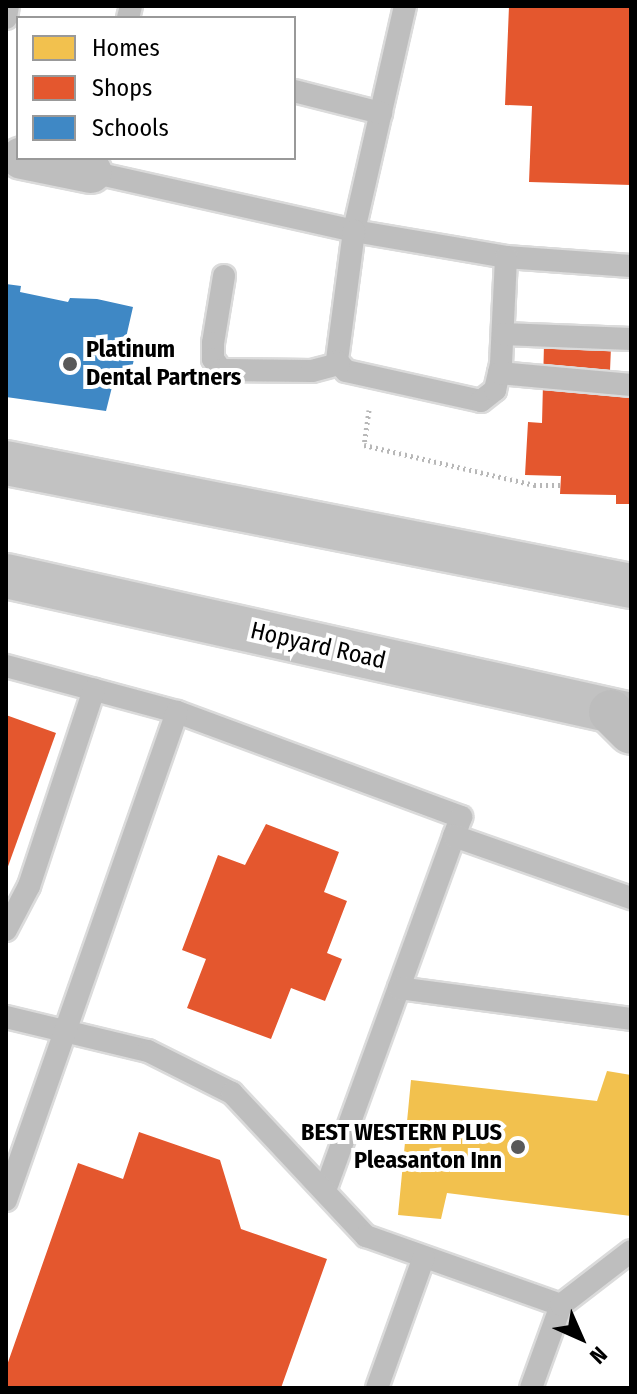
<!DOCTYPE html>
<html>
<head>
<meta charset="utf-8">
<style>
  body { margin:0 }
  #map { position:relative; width:637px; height:1394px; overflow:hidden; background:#fff; font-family:"Fira Sans Condensed",sans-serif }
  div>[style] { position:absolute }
  .homes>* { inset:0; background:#f2c14e }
  .shops>* { inset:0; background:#e4572e }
  .schools>* { inset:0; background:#3f88c5 }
  .path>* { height:5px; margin-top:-2.5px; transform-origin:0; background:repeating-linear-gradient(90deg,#b8b8b8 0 2px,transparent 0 6px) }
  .roads { filter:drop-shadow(2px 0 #dbdbdb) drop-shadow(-2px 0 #dbdbdb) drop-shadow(0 2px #dbdbdb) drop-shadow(0 -2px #dbdbdb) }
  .lane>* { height:22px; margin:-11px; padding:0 11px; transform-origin:11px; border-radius:11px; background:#bebebe }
  .street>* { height:42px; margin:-21px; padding:0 21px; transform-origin:21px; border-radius:21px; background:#bebebe }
  .secondary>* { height:44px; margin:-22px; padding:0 22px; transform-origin:22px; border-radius:22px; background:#c2c2c2 }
  .highway>* { height:44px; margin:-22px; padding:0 22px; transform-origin:22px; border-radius:22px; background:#bdbdbd }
  .dots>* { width:22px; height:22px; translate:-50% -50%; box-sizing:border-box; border:4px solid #fff; border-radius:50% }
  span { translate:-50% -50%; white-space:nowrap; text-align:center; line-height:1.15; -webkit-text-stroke:8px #fff; paint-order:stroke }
  .poi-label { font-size:24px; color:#000; font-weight:700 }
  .left { translate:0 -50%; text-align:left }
  .right { translate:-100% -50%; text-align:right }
  .street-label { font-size:24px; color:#000 }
  .frame { position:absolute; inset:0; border:8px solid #000; pointer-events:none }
  .legend { position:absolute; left:16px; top:16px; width:280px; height:144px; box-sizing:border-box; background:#fff; border:2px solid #999; margin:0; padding:10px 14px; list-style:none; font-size:24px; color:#000 }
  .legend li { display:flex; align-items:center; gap:16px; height:40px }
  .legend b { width:40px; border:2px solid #999 }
  .north { position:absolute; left:541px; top:1298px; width:80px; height:80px; -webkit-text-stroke:6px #fff; paint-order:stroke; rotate:135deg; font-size:22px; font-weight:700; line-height:32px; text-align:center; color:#000 }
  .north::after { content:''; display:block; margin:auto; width:28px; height:36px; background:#000; clip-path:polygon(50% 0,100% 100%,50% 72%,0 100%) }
</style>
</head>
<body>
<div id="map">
  <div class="homes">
    <i style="clip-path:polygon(607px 1071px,631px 1075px,631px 1216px,447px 1193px,441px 1219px,398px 1215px,411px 1080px,597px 1101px)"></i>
  </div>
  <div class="shops">
    <i style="clip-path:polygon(509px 6px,631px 6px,631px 185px,529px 182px,532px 106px,505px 105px)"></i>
    <i style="clip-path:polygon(544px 344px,611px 347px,609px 395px,631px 396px,631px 504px,616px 504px,616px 495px,560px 494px,561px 476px,525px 475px,528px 422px,542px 423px)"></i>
    <i style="clip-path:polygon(6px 715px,56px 733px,6px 872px)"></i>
    <i style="clip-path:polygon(266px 824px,339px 852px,324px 892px,347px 901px,327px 953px,342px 959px,325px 1001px,291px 988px,271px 1039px,187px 1008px,206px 959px,182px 950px,218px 855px,245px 865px)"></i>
    <i style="clip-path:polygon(139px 1132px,220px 1160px,241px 1229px,327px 1259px,281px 1388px,6px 1388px,6px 1368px,78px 1163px,123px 1179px)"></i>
  </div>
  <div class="schools">
    <i style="clip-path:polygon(6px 284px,21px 286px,20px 292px,68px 302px,70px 298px,97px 299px,133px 307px,125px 342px,137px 345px,128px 387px,113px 383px,106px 411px,6px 397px)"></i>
  </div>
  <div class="path">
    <i style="left:369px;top:410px;width:35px;rotate:98deg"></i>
    <i style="left:364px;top:445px;width:175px;rotate:13.2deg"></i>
    <i style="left:534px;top:485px;width:26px"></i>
  </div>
  <div class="roads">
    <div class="lane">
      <i style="left:405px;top:6px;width:231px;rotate:102.8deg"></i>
      <i style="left:354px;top:231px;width:154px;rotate:9.7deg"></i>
      <i style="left:506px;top:257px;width:125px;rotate:4.1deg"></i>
      <i style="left:6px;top:18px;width:12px;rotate:-81deg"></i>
      <i style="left:128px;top:18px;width:12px;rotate:-76deg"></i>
      <i style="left:294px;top:91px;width:90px;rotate:14.2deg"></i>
      <i style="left:92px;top:166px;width:6px;rotate:99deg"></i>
      <i style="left:91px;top:172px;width:270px;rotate:12.6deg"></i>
      <i style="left:354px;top:231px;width:131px;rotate:97.5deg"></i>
      <i style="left:337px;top:361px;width:13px;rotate:48deg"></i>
      <i style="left:346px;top:371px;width:138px;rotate:12.5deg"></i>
      <i style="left:481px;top:401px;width:18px;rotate:-38deg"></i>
      <i style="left:495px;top:390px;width:27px;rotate:-77deg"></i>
      <i style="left:501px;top:364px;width:107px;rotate:-87.3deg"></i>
      <i style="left:224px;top:276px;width:68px;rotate:99.3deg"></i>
      <i style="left:213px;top:343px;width:16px;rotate:90deg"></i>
      <i style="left:213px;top:359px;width:14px;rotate:54deg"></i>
      <i style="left:221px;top:370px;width:91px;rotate:0.6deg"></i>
      <i style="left:312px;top:371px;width:28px;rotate:-15deg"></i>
      <i style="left:503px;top:334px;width:128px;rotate:2.2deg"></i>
      <i style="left:499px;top:373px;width:133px;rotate:5.2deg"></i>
      <i style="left:6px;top:666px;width:177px;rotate:15.1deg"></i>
      <i style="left:177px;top:712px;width:303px;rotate:20.3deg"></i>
      <i style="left:461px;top:817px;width:398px;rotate:110deg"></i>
      <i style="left:454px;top:836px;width:188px;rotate:19.3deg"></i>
      <i style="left:6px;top:930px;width:50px;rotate:-62.4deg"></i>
      <i style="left:29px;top:886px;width:207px;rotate:-71.7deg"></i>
      <i style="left:399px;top:988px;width:234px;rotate:7.6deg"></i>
      <i style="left:6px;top:1017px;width:146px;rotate:13.5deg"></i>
      <i style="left:148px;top:1051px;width:94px;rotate:26.6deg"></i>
      <i style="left:232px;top:1093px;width:196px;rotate:46.9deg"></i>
      <i style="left:366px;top:1236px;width:207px;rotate:19.5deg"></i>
      <i style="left:6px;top:1200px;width:517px;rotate:-70.69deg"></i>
      <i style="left:377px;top:1388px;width:139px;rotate:-70.3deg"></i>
      <i style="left:531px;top:1388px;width:88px;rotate:-70.1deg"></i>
      <i style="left:561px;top:1305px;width:88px;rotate:-37.6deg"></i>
    </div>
    <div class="street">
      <i style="left:22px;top:158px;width:70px;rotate:11.5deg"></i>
    </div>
    <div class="secondary">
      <i style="left:6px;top:463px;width:637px;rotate:11.13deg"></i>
      <i style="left:6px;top:576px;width:640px;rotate:12.54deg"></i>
    </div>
    <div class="highway">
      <i style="left:611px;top:712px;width:28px;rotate:45deg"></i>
    </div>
  </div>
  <div class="dots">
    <i style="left:70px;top:364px;background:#595959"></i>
    <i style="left:518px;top:1147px;background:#595959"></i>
  </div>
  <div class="poi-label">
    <span class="left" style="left:86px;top:364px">Platinum<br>Dental Partners</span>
    <span class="right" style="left:502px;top:1147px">BEST WESTERN PLUS<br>Pleasanton Inn</span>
  </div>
  <div class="street-label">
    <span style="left:318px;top:646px;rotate:13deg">Hopyard Road</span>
  </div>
  <div class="frame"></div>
  <ul class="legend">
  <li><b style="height:22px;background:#f2c14e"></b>Homes</li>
  <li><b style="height:22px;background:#e4572e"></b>Shops</li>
  <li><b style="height:22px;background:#3f88c5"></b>Schools</li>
  </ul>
  <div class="north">N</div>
</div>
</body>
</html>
